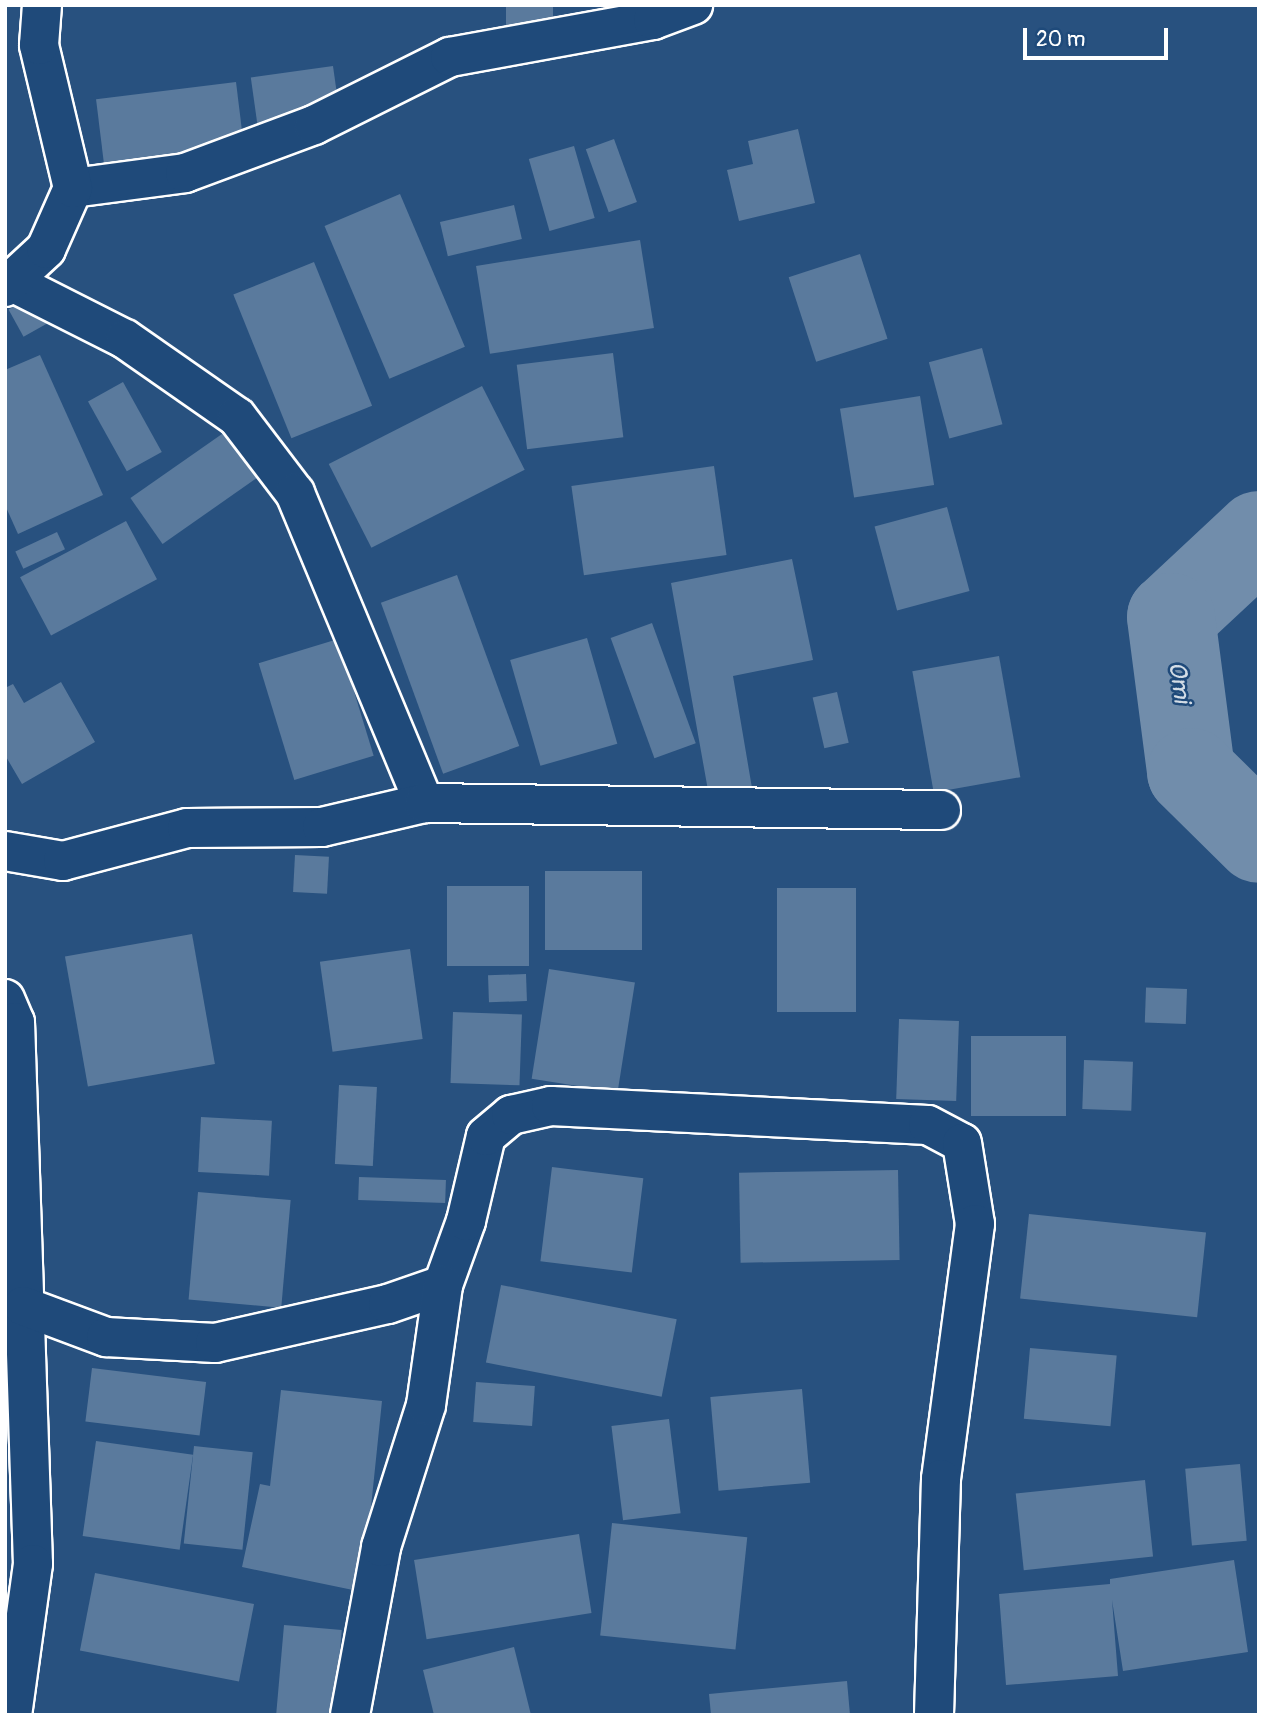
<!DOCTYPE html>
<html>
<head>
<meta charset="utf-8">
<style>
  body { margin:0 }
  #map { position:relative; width:1264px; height:1720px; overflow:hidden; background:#28517f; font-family:Pangolin,sans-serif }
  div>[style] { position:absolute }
  .river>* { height:88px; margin:-44px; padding:0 44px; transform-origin:44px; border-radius:44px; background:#718dab }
  .building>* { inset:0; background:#5a7a9d; transform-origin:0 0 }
  .roads { filter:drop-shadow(2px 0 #fff) drop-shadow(-2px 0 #fff) drop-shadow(0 2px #fff) drop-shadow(0 -2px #fff) }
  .street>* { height:38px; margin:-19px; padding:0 19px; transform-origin:19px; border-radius:19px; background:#1f4a7a }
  span { translate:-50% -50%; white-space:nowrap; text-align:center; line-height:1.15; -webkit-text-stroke:5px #1f4a7a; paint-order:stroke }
  .water-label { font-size:24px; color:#d4dde6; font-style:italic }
  .frame { position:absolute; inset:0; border:7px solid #fff; pointer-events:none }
  .scale { position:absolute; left:1023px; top:28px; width:145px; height:32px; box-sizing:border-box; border:4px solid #fff; border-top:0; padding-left:9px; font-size:21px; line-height:24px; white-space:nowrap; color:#fff; -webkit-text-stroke:5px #1f4a7a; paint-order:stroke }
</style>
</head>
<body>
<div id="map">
  <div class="river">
    <i style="left:1259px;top:535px;width:120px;rotate:137deg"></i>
    <i style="left:1171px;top:617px;width:156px;rotate:82.6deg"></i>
    <i style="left:1191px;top:772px;width:95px;rotate:44.6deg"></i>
  </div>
  <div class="building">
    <i style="left:506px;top:5px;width:47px;height:25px"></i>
    <i style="left:333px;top:66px;width:69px;height:83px;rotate:82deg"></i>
    <i style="left:236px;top:82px;width:67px;height:141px;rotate:83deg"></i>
    <i style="clip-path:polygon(798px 129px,815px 203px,739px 221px,727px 170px,753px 164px,748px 141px)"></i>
    <i style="left:614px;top:139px;width:67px;height:30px;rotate:70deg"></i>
    <i style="left:574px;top:146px;width:75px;height:47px;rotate:74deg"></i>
    <i style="left:400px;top:194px;width:166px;height:82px;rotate:67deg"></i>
    <i style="left:514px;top:205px;width:35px;height:76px;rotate:77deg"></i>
    <i style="left:640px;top:240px;width:89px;height:166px;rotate:81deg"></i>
    <i style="left:860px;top:254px;width:89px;height:75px;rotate:72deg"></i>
    <i style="left:314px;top:262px;width:155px;height:87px;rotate:68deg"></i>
    <i style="left:33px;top:296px;width:31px;height:28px;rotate:61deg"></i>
    <i style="left:982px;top:348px;width:79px;height:55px;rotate:75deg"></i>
    <i style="left:613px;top:353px;width:85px;height:97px;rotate:83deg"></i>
    <i style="clip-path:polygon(40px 355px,103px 495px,18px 534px,5px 505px,5px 370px)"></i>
    <i style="left:123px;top:382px;width:80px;height:40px;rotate:61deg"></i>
    <i style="left:482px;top:386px;width:94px;height:172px;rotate:63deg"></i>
    <i style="left:920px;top:396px;width:90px;height:81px;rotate:81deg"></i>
    <i style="left:232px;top:427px;width:56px;height:124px;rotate:55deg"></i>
    <i style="left:714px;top:466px;width:90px;height:144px;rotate:82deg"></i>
    <i style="left:947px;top:507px;width:87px;height:75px;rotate:75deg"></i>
    <i style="left:126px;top:521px;width:66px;height:120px;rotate:62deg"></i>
    <i style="left:57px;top:532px;width:19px;height:46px;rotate:65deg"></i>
    <i style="clip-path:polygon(792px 559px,813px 660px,733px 676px,752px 788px,709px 796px,671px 583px)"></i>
    <i style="left:457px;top:575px;width:182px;height:81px;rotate:70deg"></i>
    <i style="left:652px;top:623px;width:128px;height:44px;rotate:70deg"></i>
    <i style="left:587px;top:638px;width:110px;height:80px;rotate:74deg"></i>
    <i style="left:338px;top:639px;width:122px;height:83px;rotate:73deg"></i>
    <i style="left:999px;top:656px;width:123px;height:88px;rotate:80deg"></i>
    <i style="clip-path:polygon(61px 682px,95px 742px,22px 784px,5px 755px,5px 688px,13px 684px,24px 703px)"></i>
    <i style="left:837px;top:692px;width:52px;height:25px;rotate:77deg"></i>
    <i style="left:295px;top:855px;width:34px;height:37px;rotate:3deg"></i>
    <i style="left:545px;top:871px;width:97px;height:79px"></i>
    <i style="left:529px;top:886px;width:80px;height:82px;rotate:90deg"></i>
    <i style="left:777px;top:888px;width:79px;height:124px"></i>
    <i style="left:192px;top:934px;width:132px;height:129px;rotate:80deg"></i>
    <i style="left:410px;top:949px;width:91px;height:91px;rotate:82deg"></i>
    <i style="left:549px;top:969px;width:87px;height:111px;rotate:9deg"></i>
    <i style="left:526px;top:974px;width:27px;height:38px;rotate:88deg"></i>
    <i style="left:1187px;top:989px;width:35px;height:41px;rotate:92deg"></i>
    <i style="left:453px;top:1012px;width:69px;height:71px;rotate:2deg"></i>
    <i style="left:899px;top:1019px;width:60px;height:80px;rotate:2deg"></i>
    <i style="left:971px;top:1036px;width:95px;height:80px"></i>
    <i style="left:1084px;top:1060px;width:49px;height:49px;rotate:2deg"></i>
    <i style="left:339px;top:1085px;width:38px;height:79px;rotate:3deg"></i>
    <i style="left:201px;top:1117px;width:71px;height:55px;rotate:3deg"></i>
    <i style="left:552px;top:1167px;width:92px;height:95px;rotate:7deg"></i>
    <i style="left:898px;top:1170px;width:90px;height:159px;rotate:89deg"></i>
    <i style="left:359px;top:1177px;width:87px;height:23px;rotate:2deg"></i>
    <i style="left:198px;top:1192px;width:93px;height:108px;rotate:5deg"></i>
    <i style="left:1029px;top:1214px;width:178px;height:85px;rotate:6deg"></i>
    <i style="left:501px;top:1285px;width:179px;height:79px;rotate:11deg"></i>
    <i style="left:1030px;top:1348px;width:87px;height:71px;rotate:5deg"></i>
    <i style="left:92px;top:1368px;width:115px;height:54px;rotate:7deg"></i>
    <i style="left:476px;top:1382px;width:59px;height:40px;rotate:4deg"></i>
    <i style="left:802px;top:1389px;width:94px;height:92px;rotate:85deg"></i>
    <i style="clip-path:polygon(281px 1390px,382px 1401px,371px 1507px,353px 1590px,242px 1567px,260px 1484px,270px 1486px)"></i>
    <i style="left:669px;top:1419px;width:95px;height:58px;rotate:83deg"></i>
    <i style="left:96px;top:1441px;width:98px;height:96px;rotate:8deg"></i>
    <i style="left:194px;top:1446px;width:59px;height:98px;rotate:6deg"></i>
    <i style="left:1240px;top:1464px;width:77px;height:55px;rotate:85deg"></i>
    <i style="left:1145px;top:1480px;width:77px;height:130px;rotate:84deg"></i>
    <i style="left:612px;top:1523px;width:136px;height:113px;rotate:6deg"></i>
    <i style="left:579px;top:1534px;width:80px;height:167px;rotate:81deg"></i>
    <i style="clip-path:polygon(1234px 1560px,1248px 1652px,1123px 1671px,1112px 1600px,1118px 1676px,1006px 1685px,999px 1594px,1110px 1584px,1110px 1579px)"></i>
    <i style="left:95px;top:1573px;width:162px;height:79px;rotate:11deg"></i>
    <i style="left:284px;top:1625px;width:58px;height:90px;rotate:5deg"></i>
    <i style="clip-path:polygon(514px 1647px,531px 1715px,434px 1715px,423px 1670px)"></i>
    <i style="clip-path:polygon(847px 1681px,850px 1715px,711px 1715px,709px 1694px)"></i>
  </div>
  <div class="roads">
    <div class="street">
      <i style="left:73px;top:188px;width:113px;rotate:-7.6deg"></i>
      <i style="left:185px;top:173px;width:138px;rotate:-20.4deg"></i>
      <i style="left:314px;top:125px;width:152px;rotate:-26.6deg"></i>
      <i style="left:450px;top:57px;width:206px;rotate:-10.3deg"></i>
      <i style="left:653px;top:20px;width:43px;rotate:-20.6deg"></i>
      <i style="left:14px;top:283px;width:124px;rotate:26.8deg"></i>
      <i style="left:125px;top:339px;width:136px;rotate:34.9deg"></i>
      <i style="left:237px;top:417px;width:96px;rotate:52.7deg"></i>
      <i style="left:295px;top:493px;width:336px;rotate:67.4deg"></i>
      <i style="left:5px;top:287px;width:56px;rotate:-42.8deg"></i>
      <i style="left:46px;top:249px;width:67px;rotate:-66.1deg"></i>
      <i style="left:73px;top:188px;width:147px;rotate:-103.4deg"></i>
      <i style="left:39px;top:45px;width:40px;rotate:-85.7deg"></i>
      <i style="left:5px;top:851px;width:59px;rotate:9.8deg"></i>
      <i style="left:63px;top:861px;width:128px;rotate:-14.9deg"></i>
      <i style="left:187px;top:828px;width:135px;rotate:-0.4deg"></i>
      <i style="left:322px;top:827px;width:105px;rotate:-13.2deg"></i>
      <i style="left:424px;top:803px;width:517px;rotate:0.78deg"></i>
      <i style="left:5px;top:999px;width:25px;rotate:67deg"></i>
      <i style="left:15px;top:1022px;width:542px;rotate:88.1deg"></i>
      <i style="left:33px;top:1564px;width:152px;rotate:97.9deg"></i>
      <i style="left:23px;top:1306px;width:89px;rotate:20.5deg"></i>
      <i style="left:106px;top:1337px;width:109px;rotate:3.2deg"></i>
      <i style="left:215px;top:1343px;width:177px;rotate:-12.7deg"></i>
      <i style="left:388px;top:1304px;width:58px;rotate:-19.1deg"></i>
      <i style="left:443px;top:1285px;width:68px;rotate:-70.2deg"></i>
      <i style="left:466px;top:1221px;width:87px;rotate:-76.8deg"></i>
      <i style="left:486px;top:1136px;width:33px;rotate:-40deg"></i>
      <i style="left:511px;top:1115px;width:41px;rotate:-12.7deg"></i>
      <i style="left:551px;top:1106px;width:377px;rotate:2.9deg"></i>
      <i style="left:928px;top:1125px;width:38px;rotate:28deg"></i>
      <i style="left:962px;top:1143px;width:82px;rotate:80.9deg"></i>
      <i style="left:975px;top:1224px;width:257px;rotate:97.6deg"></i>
      <i style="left:941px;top:1479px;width:236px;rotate:91.7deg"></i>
      <i style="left:350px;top:1715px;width:171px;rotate:-79.5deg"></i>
      <i style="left:381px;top:1547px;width:149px;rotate:-72.4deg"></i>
      <i style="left:426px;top:1405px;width:121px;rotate:-81.9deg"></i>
    </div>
  </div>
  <div class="water-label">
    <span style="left:1179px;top:682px;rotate:82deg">Omi</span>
  </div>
  <div class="frame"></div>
  <div class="scale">20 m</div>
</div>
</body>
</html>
